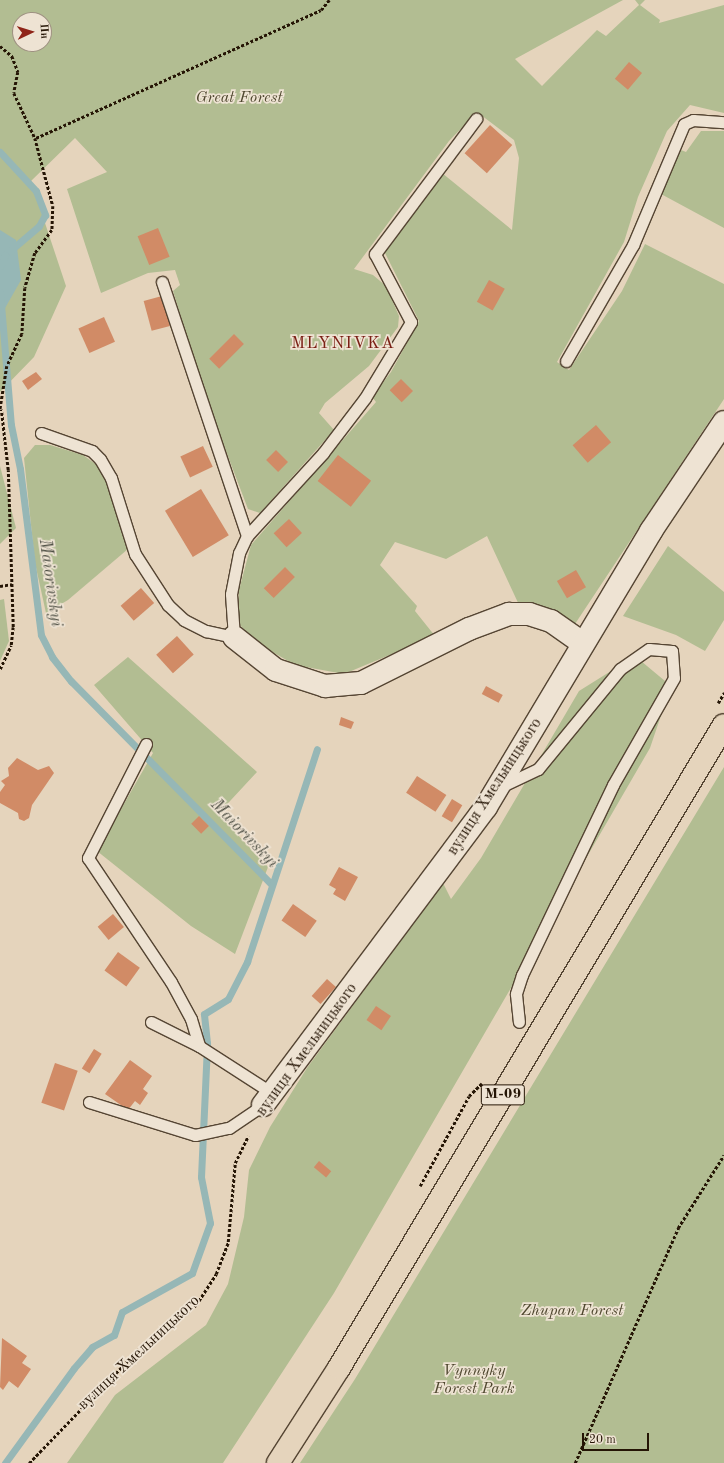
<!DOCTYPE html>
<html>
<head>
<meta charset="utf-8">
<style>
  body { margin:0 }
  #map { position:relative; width:724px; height:1463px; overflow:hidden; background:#e5d4bc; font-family:"Old Standard TT",serif }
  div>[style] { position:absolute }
  .green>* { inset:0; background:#b2bd92 }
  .water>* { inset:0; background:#96b7b6 }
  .stream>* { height:7px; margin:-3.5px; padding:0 3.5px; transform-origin:3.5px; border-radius:3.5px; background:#96b7b6 }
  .building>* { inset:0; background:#d18b66; transform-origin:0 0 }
  .path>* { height:2.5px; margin-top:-1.25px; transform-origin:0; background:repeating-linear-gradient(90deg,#251505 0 3px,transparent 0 5px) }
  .roads { filter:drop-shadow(1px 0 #554533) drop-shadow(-1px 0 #554533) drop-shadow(0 1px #554533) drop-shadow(0 -1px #554533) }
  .service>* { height:11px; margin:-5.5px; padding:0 5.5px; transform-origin:5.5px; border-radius:5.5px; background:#eee3d3 }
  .minor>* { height:22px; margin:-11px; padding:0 11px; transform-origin:11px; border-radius:11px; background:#eee3d3 }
  .primary>* { height:22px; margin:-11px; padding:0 11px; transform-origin:11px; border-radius:11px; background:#e5d4bc }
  span { translate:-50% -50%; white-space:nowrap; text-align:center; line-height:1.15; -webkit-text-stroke:3.5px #eee3d3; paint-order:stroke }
  .shield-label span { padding:1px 3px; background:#eee3d3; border:1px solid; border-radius:3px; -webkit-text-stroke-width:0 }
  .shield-label { font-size:15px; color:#251505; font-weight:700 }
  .park-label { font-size:16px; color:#4f472f; font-style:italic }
  .street-label { font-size:16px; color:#251505 }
  .neighbourhood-label { font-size:17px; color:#7a1f14; letter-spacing:1px }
  .water-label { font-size:17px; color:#4d4e43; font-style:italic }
  .north { position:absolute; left:12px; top:12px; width:40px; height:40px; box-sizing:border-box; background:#eee3d3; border:1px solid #9e9181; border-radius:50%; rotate:86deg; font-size:11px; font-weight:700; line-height:16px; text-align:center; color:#251505 }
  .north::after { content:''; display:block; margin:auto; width:14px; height:18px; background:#8f2418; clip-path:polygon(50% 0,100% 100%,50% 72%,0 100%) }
  .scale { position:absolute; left:582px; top:1433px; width:67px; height:18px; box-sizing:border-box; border:2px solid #251505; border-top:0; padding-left:5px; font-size:12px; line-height:14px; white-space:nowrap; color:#251505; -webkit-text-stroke:3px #eee3d3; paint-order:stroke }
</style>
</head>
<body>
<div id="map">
  <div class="green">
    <i style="clip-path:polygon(evenodd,0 0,623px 0,515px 59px,542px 86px,597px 30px,606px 36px,639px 5px,635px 0,645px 0,640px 5px,660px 20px,659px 23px,724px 5px,724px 113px,690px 105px,667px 131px,638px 197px,624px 242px,557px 362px,569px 370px,622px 291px,645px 244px,724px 284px,724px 399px,573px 627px,520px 607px,487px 536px,446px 559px,395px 542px,380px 565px,417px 606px,415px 611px,435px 636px,344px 674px,295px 665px,257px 643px,237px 622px,239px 590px,251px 545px,376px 402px,372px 397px,391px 372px,419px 321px,384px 251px,442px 173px,512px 230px,519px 158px,514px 140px,477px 112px,449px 141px,354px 269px,373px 275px,386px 286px,399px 316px,398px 327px,369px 366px,325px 403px,319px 413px,334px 430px,260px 513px,248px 509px,205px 396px,173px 291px,180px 285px,175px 270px,148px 273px,101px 293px,67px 189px,107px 172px,75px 138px,31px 181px,66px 286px,34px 357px,0 392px,0 0,20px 20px,44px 20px,44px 44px,20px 44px,20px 20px)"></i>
    <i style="clip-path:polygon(701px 131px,724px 131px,724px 228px,661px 194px,681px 150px,686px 152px)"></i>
    <i style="clip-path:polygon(35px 445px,50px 445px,83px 455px,101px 468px,108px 477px,128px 549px,68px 600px,46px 613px,35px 563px,24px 458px)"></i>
    <i style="clip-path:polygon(0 466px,16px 528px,0 544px)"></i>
    <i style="clip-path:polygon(668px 546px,724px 592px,724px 620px,705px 651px,676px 635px,623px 616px)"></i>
    <i style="clip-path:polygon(4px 599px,9px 641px,0 661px,0 600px)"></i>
    <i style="clip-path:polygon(635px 656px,671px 686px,650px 748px,334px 1293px,223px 1463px,67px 1463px,115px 1395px,206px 1325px,228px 1284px,244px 1217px,249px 1170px,270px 1127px,307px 1068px,443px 883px,451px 899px,481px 858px,579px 691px)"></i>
    <i style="clip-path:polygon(128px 657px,257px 772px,218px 814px,268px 867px,235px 954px,191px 926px,97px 851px,153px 753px,94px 685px)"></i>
    <i style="clip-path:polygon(724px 767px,724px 1463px,300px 1463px,355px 1379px)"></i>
  </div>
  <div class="water">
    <i style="clip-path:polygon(0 230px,16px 240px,21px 280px,0 317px)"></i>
  </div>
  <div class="stream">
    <i style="left:0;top:152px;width:53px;rotate:47.3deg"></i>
    <i style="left:36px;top:191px;width:26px;rotate:69deg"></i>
    <i style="left:45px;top:215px;width:13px;rotate:119deg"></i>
    <i style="left:39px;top:226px;width:45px;rotate:139.5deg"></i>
    <i style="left:5px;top:255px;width:12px;rotate:114deg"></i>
    <i style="left:0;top:292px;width:133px;rotate:85.3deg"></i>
    <i style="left:11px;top:425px;width:45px;rotate:78.4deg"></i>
    <i style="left:20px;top:469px;width:167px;rotate:82.8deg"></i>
    <i style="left:41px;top:635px;width:25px;rotate:63deg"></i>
    <i style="left:52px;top:657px;width:31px;rotate:52deg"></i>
    <i style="left:71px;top:681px;width:285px;rotate:45.4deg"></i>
    <i style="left:5px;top:1463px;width:117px;rotate:-54deg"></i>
    <i style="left:74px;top:1368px;width:28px;rotate:-49deg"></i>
    <i style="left:92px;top:1347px;width:25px;rotate:-29deg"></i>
    <i style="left:114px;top:1335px;width:24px;rotate:-71deg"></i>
    <i style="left:122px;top:1312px;width:80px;rotate:-29.1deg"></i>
    <i style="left:192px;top:1273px;width:53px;rotate:-70.2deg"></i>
    <i style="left:210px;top:1223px;width:47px;rotate:-101.1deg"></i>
    <i style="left:201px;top:1177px;width:134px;rotate:-87.4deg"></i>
    <i style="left:207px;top:1043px;width:29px;rotate:-96deg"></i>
    <i style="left:204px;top:1014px;width:28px;rotate:-32deg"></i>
    <i style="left:228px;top:999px;width:42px;rotate:-62.8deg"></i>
    <i style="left:247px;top:962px;width:224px;rotate:-71.8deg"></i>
  </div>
  <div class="building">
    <i style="left:629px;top:62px;width:17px;height:22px;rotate:40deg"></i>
    <i style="left:490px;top:125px;width:30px;height:38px;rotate:42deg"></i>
    <i style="left:158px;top:228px;width:31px;height:22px;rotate:68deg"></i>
    <i style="left:489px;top:280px;width:18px;height:25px;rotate:29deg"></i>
    <i style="left:162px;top:296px;width:31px;height:19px;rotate:75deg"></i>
    <i style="left:104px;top:317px;width:27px;height:28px;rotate:66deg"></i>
    <i style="left:234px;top:334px;width:14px;height:35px;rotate:45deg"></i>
    <i style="clip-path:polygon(36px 372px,42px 379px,28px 390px,22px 381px)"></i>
    <i style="left:401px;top:379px;width:17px;height:16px;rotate:45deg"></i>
    <i style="left:596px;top:425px;width:23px;height:31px;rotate:49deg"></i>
    <i style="left:203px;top:446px;width:23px;height:25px;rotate:65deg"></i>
    <i style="left:276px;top:450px;width:17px;height:14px;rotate:45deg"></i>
    <i style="left:338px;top:455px;width:42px;height:33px;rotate:38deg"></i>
    <i style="left:201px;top:489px;width:54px;height:42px;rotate:59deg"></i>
    <i style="left:289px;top:519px;width:19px;height:21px;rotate:47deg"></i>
    <i style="left:285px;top:567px;width:14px;height:30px;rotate:45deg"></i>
    <i style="left:576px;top:570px;width:20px;height:22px;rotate:60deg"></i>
    <i style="left:141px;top:588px;width:20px;height:27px;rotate:49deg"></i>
    <i style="left:177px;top:636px;width:25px;height:28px;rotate:48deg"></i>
    <i style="left:486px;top:686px;width:19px;height:9px;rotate:28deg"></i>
    <i style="clip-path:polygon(341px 717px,354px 722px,351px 729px,339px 725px)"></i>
    <i style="clip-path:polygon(17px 758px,38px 770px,49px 766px,54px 773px,32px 805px,29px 818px,24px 821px,19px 819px,18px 813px,0 803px,0 792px,5px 785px,1px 781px,9px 776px,8px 768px)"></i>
    <i style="left:417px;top:776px;width:35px;height:20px;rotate:33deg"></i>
    <i style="left:452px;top:799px;width:12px;height:20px;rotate:31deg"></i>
    <i style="left:199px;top:816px;width:14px;height:11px;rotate:45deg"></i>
    <i style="clip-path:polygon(339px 867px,358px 877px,345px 901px,333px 894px,336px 889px,329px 885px)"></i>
    <i style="left:293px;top:904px;width:29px;height:20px;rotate:35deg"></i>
    <i style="left:113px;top:914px;width:17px;height:20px;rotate:50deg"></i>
    <i style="left:118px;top:952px;width:27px;height:23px;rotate:36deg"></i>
    <i style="left:327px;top:979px;width:12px;height:23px;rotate:42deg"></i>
    <i style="left:376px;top:1006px;width:18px;height:17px;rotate:34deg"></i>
    <i style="left:94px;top:1049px;width:9px;height:23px;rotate:32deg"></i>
    <i style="clip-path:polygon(130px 1060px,152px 1076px,143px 1089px,148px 1093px,140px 1105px,135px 1101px,128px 1110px,105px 1094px)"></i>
    <i style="left:55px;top:1063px;width:24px;height:42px;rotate:19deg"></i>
    <i style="left:319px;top:1161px;width:16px;height:8px;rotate:40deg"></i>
    <i style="clip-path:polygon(2px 1338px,27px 1356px,22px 1363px,31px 1369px,18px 1388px,9px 1381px,3px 1390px,0 1387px)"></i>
  </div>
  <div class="path">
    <i style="left:0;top:46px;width:16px;rotate:40deg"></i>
    <i style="left:12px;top:56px;width:17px;rotate:69deg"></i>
    <i style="left:18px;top:72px;width:21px;rotate:101deg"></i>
    <i style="left:14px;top:93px;width:50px;rotate:65deg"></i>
    <i style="left:35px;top:138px;width:70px;rotate:75.2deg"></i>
    <i style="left:53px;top:206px;width:24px;rotate:92deg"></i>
    <i style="left:52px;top:230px;width:29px;rotate:126deg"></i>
    <i style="left:35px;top:253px;width:36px;rotate:106deg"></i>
    <i style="left:25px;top:288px;width:46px;rotate:93.7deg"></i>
    <i style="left:22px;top:334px;width:35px;rotate:115deg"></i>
    <i style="left:7px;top:366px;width:45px;rotate:99deg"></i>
    <i style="left:36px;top:138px;width:312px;rotate:-24.2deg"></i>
    <i style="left:321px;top:10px;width:13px;rotate:-51deg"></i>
    <i style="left:0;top:586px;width:12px;rotate:-9deg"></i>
    <i style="left:0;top:669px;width:26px;rotate:-65deg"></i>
    <i style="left:11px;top:645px;width:18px;rotate:-84deg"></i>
    <i style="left:13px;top:627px;width:157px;rotate:-91.8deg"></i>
    <i style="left:8px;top:470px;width:61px;rotate:-96.5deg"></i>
    <i style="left:718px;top:703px;width:12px;rotate:-59deg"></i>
    <i style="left:420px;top:1186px;width:102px;rotate:-61.4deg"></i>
    <i style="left:469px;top:1096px;width:18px;rotate:-45deg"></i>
    <i style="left:29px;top:1463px;width:168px;rotate:-46deg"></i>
    <i style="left:146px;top:1342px;width:62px;rotate:-36.5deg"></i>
    <i style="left:196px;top:1305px;width:37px;rotate:-57deg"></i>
    <i style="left:216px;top:1274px;width:34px;rotate:-69deg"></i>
    <i style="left:228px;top:1242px;width:79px;rotate:-84.9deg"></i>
    <i style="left:235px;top:1163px;width:30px;rotate:-64deg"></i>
    <i style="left:575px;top:1463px;width:257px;rotate:-66.3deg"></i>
    <i style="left:678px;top:1228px;width:86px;rotate:-57.8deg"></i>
  </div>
  <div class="roads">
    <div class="service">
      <i style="left:162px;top:282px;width:268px;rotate:71.5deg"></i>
      <i style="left:566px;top:361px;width:134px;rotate:-60deg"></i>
      <i style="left:633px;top:245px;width:131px;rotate:-67.1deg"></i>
      <i style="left:684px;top:124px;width:10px;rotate:-24deg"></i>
      <i style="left:693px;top:120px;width:31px;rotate:4deg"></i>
      <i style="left:41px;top:433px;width:54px;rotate:19.4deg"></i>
      <i style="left:92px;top:451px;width:11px;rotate:45deg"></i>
      <i style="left:100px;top:459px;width:22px;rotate:60deg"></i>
      <i style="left:111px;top:478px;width:80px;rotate:72.5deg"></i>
      <i style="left:135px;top:554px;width:61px;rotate:57.1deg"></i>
      <i style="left:168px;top:605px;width:22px;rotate:43deg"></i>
      <i style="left:184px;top:620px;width:25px;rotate:27deg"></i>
      <i style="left:206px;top:631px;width:29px;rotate:12deg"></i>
      <i style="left:234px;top:637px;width:43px;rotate:-94deg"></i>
      <i style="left:231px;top:594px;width:42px;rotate:-79deg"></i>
      <i style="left:239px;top:553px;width:19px;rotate:-65deg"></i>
      <i style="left:247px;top:536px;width:113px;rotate:-47.5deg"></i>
      <i style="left:323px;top:453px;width:69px;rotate:-52.6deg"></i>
      <i style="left:365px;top:398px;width:89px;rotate:-58.8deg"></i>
      <i style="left:411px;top:322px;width:77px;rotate:-117.9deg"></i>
      <i style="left:375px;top:254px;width:169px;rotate:-53.2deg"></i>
      <i style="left:146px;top:744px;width:128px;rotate:117deg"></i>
      <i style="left:88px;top:858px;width:149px;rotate:56.2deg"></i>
      <i style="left:171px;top:982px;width:42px;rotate:61.6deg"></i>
      <i style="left:191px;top:1019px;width:28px;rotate:73deg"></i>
      <i style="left:500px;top:787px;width:42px;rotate:-25.3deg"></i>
      <i style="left:538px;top:769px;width:129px;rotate:-50.6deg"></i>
      <i style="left:620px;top:669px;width:35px;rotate:-35deg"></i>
      <i style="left:649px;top:649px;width:23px;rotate:5deg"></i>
      <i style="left:672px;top:651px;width:27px;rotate:86deg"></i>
      <i style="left:674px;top:678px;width:123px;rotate:119.7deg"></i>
      <i style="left:613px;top:785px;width:211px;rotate:115.6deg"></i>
      <i style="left:522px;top:975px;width:20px;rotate:108deg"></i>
      <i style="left:516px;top:994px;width:28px;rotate:84deg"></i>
      <i style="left:151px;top:1022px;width:54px;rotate:26.6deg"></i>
      <i style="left:199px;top:1046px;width:87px;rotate:32.8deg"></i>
      <i style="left:89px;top:1102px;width:111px;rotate:17.3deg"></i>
      <i style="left:195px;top:1135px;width:35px;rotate:-12deg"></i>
      <i style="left:229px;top:1128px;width:41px;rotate:-34.1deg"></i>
    </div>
    <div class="minor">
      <i style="left:234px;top:637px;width:53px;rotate:38.2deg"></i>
      <i style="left:276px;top:670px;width:52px;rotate:18.1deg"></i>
      <i style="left:325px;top:686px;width:36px;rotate:-5deg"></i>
      <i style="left:361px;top:683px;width:121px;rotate:-26.6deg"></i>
      <i style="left:469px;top:629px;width:43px;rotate:-20.6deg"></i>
      <i style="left:509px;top:614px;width:20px"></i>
      <i style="left:529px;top:614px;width:23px;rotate:18deg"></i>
      <i style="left:551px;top:621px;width:39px;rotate:35deg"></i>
      <i style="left:263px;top:1105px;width:372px;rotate:-53.2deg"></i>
      <i style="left:486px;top:807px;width:322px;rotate:-59.1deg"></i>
      <i style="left:651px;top:531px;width:131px;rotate:-56.2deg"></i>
    </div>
    <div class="primary">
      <i style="left:278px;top:1463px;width:113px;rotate:-57.3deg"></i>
      <i style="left:339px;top:1368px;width:749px;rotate:-59.09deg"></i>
    </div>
  </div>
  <div class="shield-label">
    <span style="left:503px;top:1095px">М-09</span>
  </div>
  <div class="park-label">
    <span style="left:239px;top:98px">Great Forest</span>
    <span style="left:572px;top:1311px">Zhupan Forest</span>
    <span style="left:474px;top:1380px">Vynnyky<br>Forest Park</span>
  </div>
  <div class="street-label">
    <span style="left:495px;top:787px;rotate:-57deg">вулиця Хмельницького</span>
    <span style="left:307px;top:1050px;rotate:-54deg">вулиця Хмельницького</span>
    <span style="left:139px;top:1353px;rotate:-43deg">вулиця Хмельницького</span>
  </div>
  <div class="neighbourhood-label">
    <span style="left:343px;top:344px">MLYNIVKA</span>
  </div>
  <div class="water-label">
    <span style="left:50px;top:583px;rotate:82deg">Maiorivskyi</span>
    <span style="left:244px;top:834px;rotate:46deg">Maiorivskyi</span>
  </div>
  <div class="north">Пн</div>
  <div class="scale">20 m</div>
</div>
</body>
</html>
